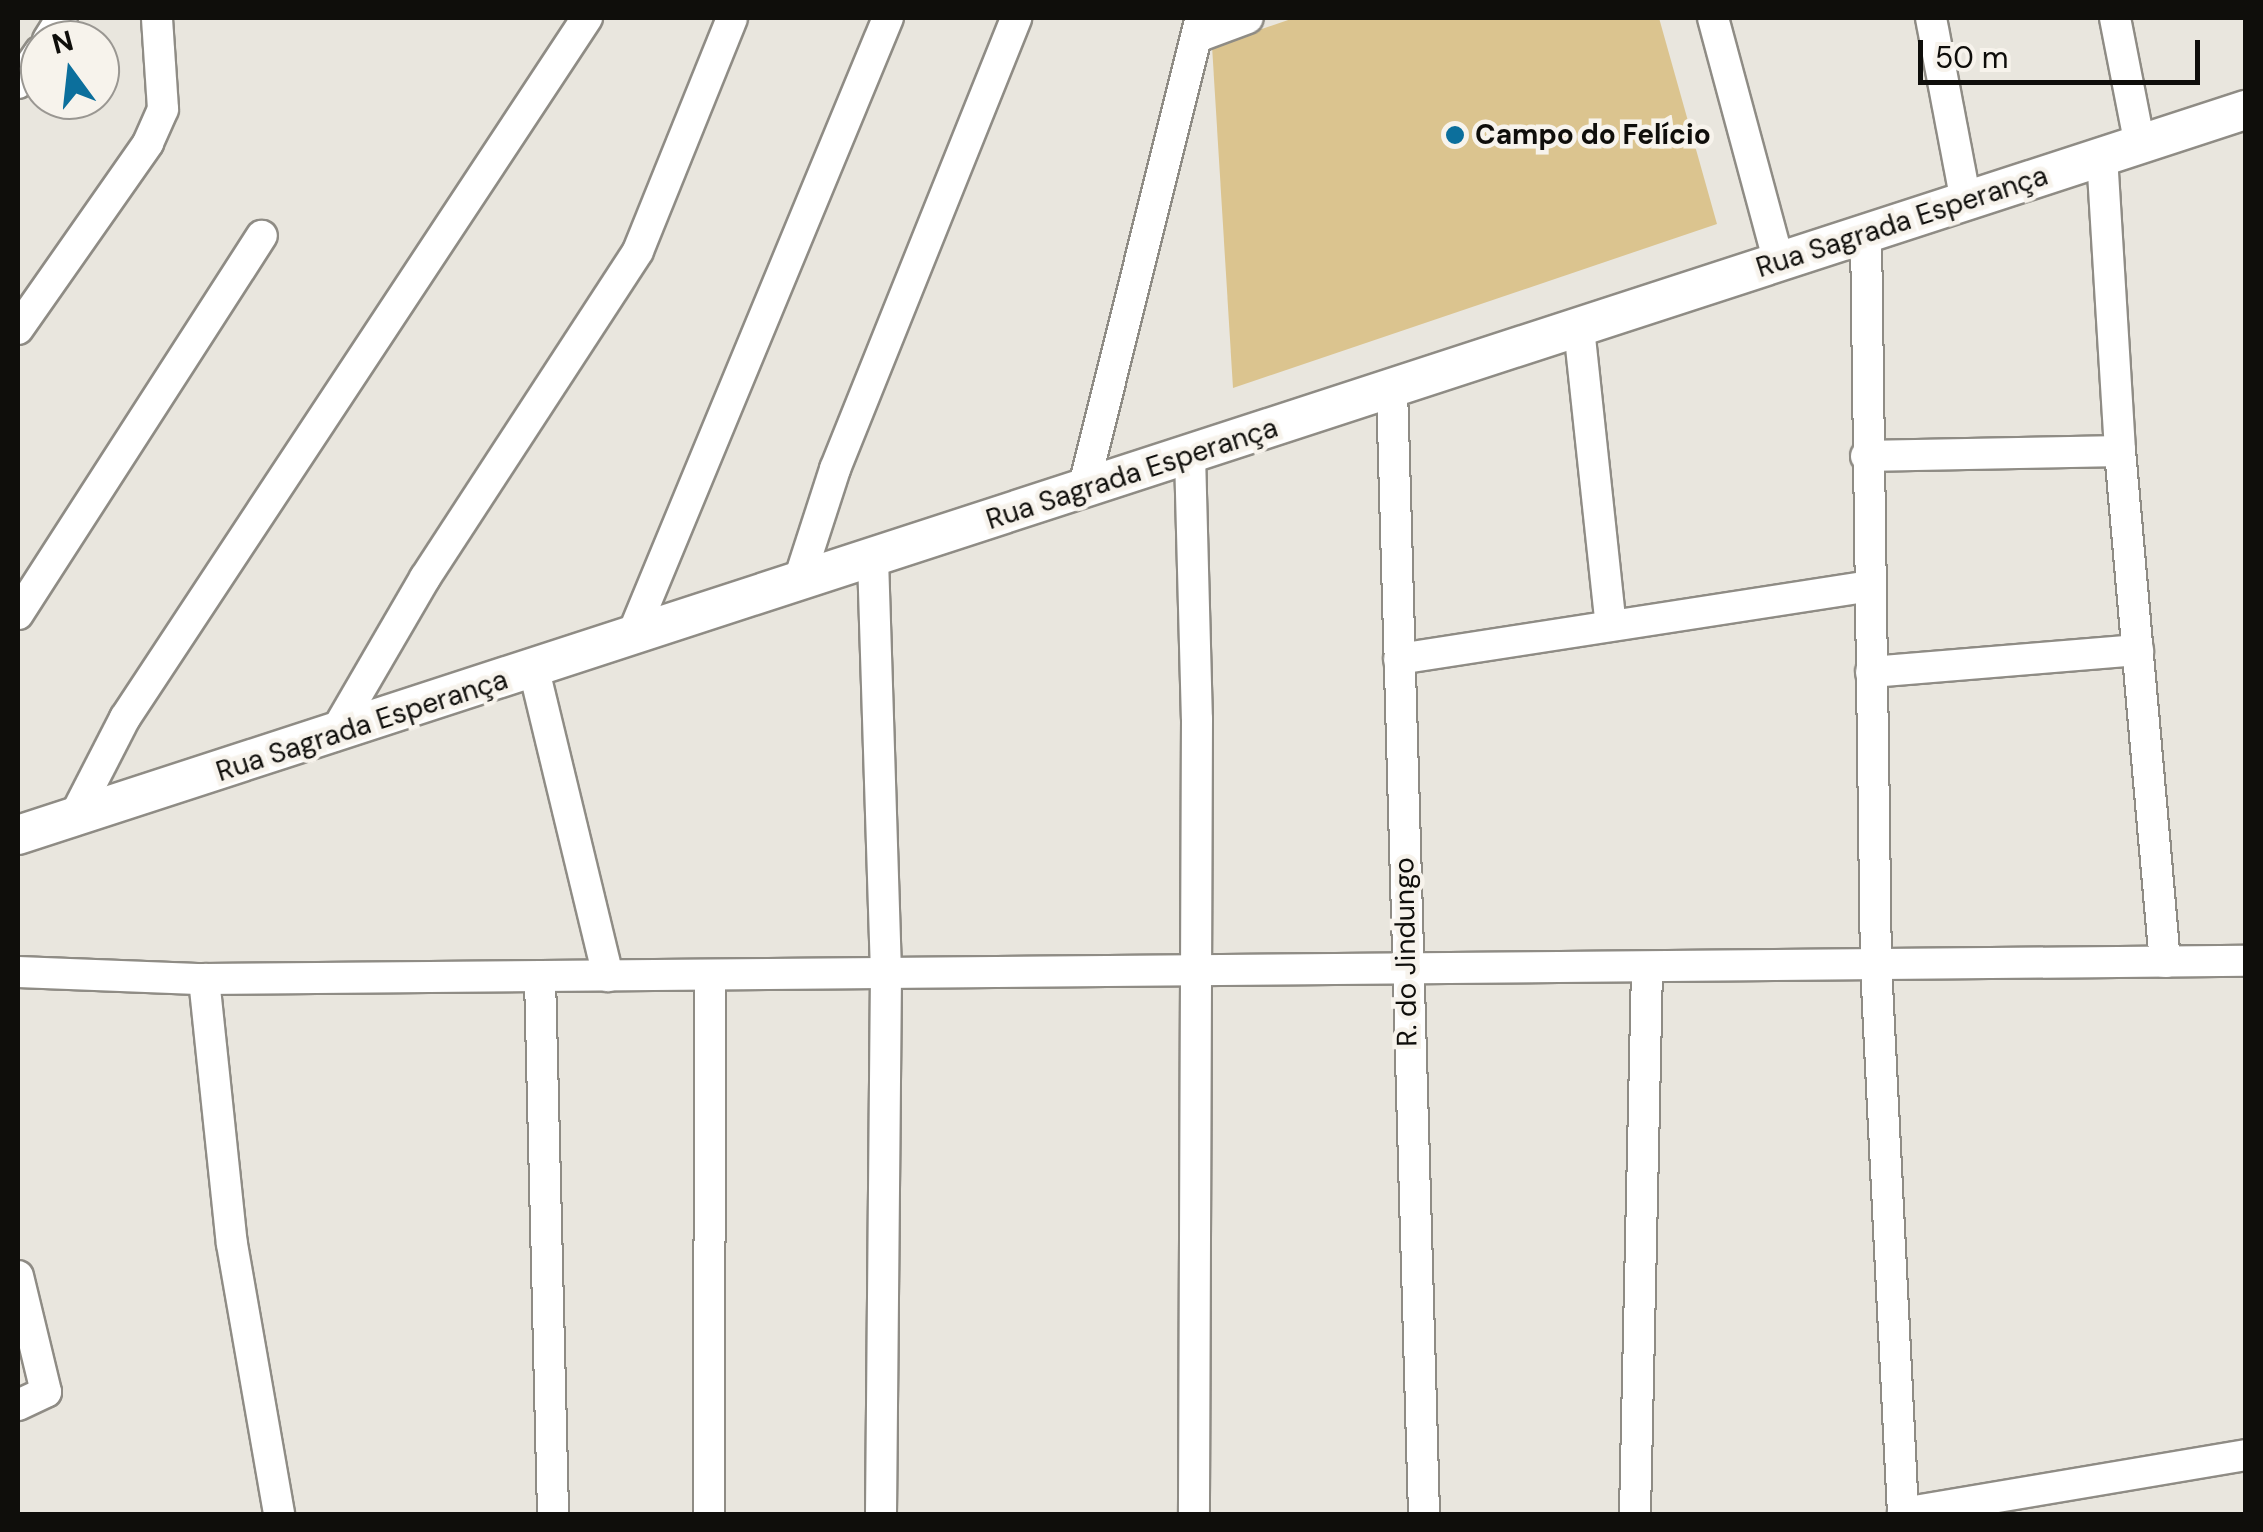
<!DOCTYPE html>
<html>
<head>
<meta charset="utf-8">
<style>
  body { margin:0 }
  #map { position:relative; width:2263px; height:1532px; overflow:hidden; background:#e9e6de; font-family:"DM Sans",sans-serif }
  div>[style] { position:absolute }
  .green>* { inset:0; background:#dbc48f }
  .roads { filter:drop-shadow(2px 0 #8f8c85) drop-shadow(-2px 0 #8f8c85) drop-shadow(0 2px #8f8c85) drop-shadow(0 -2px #8f8c85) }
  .minor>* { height:30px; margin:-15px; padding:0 15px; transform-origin:15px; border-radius:15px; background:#fff }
  .tertiary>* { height:38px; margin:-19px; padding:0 19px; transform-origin:19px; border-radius:19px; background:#fff }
  .dots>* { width:28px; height:28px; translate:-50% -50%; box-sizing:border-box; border:5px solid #f7f3ec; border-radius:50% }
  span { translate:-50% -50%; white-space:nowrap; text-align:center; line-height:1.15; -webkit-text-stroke:9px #f7f3ec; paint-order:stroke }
  .poi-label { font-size:28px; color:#0f0e0b; font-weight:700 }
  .left { translate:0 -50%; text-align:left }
  .street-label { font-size:28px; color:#0f0e0b }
  .frame { position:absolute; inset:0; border:20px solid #0f0e0b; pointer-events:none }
  .north { position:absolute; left:20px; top:20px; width:100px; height:100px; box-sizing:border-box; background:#f7f3ec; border:2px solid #9a9792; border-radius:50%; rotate:345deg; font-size:28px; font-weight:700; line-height:40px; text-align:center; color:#0f0e0b }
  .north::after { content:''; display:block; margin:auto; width:35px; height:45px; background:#0c6f9c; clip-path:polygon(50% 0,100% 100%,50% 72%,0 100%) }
  .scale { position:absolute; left:1918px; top:40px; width:282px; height:45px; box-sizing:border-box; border:5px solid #0f0e0b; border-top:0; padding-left:12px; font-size:30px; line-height:35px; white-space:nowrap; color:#0f0e0b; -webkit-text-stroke:8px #f7f3ec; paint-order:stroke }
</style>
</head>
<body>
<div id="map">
  <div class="green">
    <i style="clip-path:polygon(1294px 18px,1659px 18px,1717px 224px,1233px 388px,1212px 46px)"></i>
  </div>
  <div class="roads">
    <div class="minor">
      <i style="left:1713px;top:18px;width:253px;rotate:74.9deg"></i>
      <i style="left:1931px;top:18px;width:186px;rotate:79.2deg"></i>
      <i style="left:2115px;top:18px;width:129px;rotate:78.9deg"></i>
      <i style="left:1197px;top:37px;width:54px;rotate:-20.4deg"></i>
      <i style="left:48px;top:40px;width:26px;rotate:-58deg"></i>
      <i style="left:18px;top:83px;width:38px;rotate:-55deg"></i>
      <i style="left:2102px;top:156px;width:296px;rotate:86.5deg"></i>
      <i style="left:2120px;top:451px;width:513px;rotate:84.97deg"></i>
      <i style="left:1866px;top:234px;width:731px;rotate:89.22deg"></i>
      <i style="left:1876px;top:965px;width:550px;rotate:87.18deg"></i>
      <i style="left:1579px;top:328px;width:299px;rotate:83.9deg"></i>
      <i style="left:18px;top:329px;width:227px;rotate:-55deg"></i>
      <i style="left:148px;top:143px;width:37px;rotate:-66deg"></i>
      <i style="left:163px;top:109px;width:91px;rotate:-93.8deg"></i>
      <i style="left:1392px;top:389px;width:1125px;rotate:88.37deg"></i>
      <i style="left:1190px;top:455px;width:264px;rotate:88.5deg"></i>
      <i style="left:1197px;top:719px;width:795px;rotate:90.22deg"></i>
      <i style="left:1866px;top:456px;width:254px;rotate:-1.1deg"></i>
      <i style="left:1083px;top:490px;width:487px;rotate:-76deg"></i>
      <i style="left:873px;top:559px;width:414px;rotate:88.2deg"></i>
      <i style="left:886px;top:973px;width:541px;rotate:90.53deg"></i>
      <i style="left:798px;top:583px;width:120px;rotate:-72deg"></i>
      <i style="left:835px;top:469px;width:486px;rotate:-68.1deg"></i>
      <i style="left:18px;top:614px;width:450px;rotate:-57.2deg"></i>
      <i style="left:631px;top:638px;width:671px;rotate:-67.49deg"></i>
      <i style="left:1399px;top:659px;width:476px;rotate:-8.8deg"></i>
      <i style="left:534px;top:670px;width:315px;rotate:76.4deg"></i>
      <i style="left:1871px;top:672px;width:268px;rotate:-4.7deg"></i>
      <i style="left:333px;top:736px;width:183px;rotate:-59.8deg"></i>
      <i style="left:425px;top:578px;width:390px;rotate:-56.9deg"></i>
      <i style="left:638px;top:251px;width:251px;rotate:-68deg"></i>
      <i style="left:72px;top:821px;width:116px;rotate:-62.8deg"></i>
      <i style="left:125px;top:718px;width:839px;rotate:-56.58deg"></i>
      <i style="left:18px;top:972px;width:186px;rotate:2.2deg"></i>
      <i style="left:204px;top:979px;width:2042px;rotate:-0.51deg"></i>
      <i style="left:540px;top:977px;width:537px;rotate:88.61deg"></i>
      <i style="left:204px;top:979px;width:266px;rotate:84deg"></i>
      <i style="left:232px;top:1244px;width:274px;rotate:80.1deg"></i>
      <i style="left:18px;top:1276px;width:119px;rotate:76.4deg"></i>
      <i style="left:46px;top:1392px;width:31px;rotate:155deg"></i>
      <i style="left:1903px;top:1513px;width:348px;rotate:-9.6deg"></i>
      <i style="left:709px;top:1514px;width:539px;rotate:-89.89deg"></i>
      <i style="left:1635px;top:1514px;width:547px;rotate:-88.74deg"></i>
    </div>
    <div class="tertiary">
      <i style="left:18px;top:835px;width:2343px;rotate:-18.03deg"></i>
    </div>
  </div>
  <div class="dots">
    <i style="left:1455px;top:135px;background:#0c6f9c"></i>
  </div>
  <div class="poi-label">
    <span class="left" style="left:1475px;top:135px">Campo do Felício</span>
  </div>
  <div class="street-label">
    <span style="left:1902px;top:222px;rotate:-18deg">Rua Sagrada Esperança</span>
    <span style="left:1132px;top:474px;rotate:-18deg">Rua Sagrada Esperança</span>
    <span style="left:362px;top:726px;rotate:-18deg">Rua Sagrada Esperança</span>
    <span style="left:1406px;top:952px;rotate:-91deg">R. do Jindungo</span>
  </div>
  <div class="frame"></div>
  <div class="north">N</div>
  <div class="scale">50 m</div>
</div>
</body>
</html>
